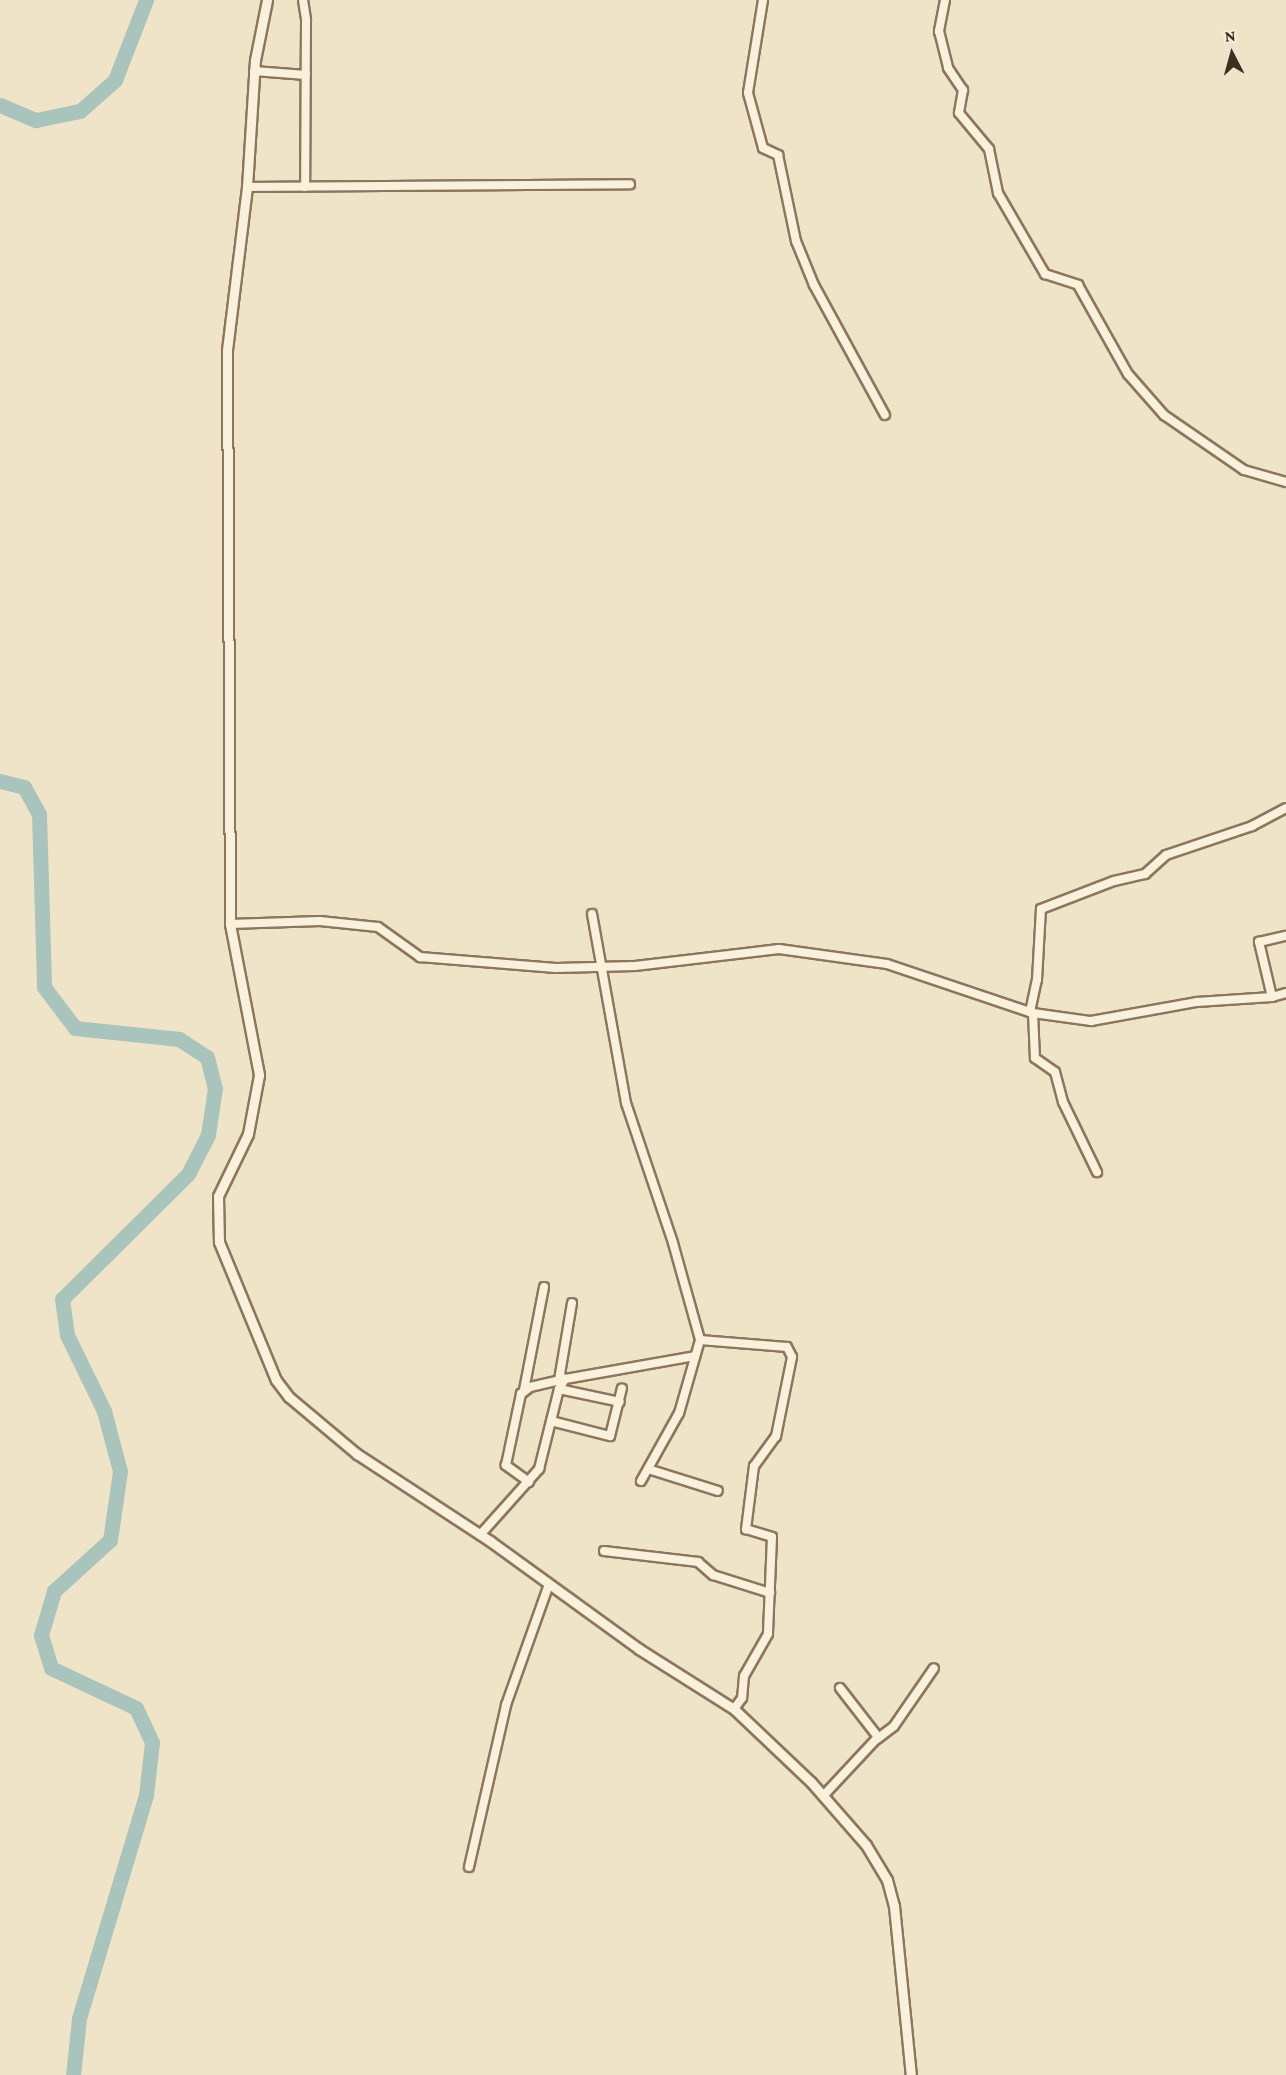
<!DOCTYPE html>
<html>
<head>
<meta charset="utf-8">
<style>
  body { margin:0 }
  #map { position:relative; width:1286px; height:2075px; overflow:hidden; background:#f0e4c8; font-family:"Crimson Pro",serif }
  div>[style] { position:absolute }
  .river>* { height:15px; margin:-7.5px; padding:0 7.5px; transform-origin:7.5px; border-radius:7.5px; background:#a9c4bc }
  .roads { filter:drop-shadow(2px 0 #8d765c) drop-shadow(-2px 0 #8d765c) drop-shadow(0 2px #8d765c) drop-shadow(0 -2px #8d765c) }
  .minor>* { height:8px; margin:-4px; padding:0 4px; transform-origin:4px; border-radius:4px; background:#faf1dc }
  .tertiary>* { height:9px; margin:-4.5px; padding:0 4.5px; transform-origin:4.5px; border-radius:4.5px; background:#faf1dc }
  span { translate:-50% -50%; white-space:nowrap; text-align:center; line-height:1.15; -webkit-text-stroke:6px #f7eed8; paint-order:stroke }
  .north { position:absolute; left:1202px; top:24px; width:60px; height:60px; -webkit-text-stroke:4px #f7eed8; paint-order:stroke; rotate:354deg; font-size:16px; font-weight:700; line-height:24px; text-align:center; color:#3d2e20 }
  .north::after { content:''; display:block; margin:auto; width:21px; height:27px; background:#3d2e20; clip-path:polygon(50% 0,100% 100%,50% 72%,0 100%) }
</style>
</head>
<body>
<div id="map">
  <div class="river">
    <i style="left:0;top:105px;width:39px;rotate:23deg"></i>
    <i style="left:36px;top:120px;width:45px;rotate:-11.6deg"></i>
    <i style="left:80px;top:111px;width:47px;rotate:-41.5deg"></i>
    <i style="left:115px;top:80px;width:86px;rotate:-68.8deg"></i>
    <i style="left:0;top:781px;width:25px;rotate:14deg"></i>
    <i style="left:24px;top:787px;width:31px;rotate:61deg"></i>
    <i style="left:39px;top:814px;width:173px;rotate:88.3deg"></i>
    <i style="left:44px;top:987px;width:51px;rotate:52.9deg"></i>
    <i style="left:75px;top:1028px;width:105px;rotate:6deg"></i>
    <i style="left:179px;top:1039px;width:33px;rotate:33deg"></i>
    <i style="left:207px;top:1057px;width:32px;rotate:76deg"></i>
    <i style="left:215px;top:1088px;width:48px;rotate:98.5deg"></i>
    <i style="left:208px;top:1135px;width:44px;rotate:117.1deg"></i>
    <i style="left:188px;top:1174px;width:177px;rotate:135.2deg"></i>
    <i style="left:62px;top:1299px;width:36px;rotate:82deg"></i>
    <i style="left:67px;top:1335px;width:85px;rotate:64deg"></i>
    <i style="left:104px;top:1411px;width:62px;rotate:75.1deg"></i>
    <i style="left:120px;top:1471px;width:70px;rotate:98.2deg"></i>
    <i style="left:110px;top:1540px;width:76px;rotate:137.7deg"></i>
    <i style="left:54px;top:1591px;width:46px;rotate:106.5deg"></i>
    <i style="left:41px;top:1635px;width:34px;rotate:73deg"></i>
    <i style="left:51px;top:1668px;width:94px;rotate:25.2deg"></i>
    <i style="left:136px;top:1708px;width:38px;rotate:65deg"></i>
    <i style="left:152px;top:1743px;width:52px;rotate:96.6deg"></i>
    <i style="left:146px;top:1795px;width:234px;rotate:106.7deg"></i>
    <i style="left:79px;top:2019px;width:56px;rotate:96.1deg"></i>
  </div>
  <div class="roads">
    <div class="minor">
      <i style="left:303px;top:0;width:20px;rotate:81deg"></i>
      <i style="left:306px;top:20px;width:167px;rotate:90.3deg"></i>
      <i style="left:763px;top:0;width:94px;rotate:99.2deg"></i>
      <i style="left:748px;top:93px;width:57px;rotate:74.7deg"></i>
      <i style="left:763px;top:148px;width:17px;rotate:25deg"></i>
      <i style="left:778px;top:155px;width:88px;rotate:78.2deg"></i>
      <i style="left:796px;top:241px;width:48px;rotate:67.8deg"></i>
      <i style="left:814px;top:285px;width:148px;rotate:61.4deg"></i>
      <i style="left:945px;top:0;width:32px;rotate:101deg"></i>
      <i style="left:939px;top:31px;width:38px;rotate:76deg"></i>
      <i style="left:948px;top:68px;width:27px;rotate:56deg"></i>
      <i style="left:963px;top:90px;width:23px;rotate:100deg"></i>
      <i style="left:959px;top:113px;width:47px;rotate:50.2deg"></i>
      <i style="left:989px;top:149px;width:45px;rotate:78.4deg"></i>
      <i style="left:998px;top:193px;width:94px;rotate:59.9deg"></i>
      <i style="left:1045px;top:274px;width:35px;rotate:18deg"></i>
      <i style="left:1078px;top:285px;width:102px;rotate:60.7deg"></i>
      <i style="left:1128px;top:374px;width:55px;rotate:48.7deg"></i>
      <i style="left:1164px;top:415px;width:97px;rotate:34.5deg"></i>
      <i style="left:1244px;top:470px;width:44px;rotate:15.9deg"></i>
      <i style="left:254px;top:71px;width:52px;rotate:4.4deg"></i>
      <i style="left:247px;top:187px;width:383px;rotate:-0.4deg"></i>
      <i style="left:592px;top:914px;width:192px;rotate:79.8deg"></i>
      <i style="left:626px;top:1103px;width:148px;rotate:71.4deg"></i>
      <i style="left:673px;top:1243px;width:101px;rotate:74.4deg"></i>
      <i style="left:700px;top:1340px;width:76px;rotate:106deg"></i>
      <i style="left:679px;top:1413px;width:78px;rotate:119.2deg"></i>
      <i style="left:230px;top:924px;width:90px;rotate:-1.9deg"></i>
      <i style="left:320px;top:921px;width:58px;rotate:5.9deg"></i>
      <i style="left:378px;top:927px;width:52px;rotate:35.5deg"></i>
      <i style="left:420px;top:957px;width:136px;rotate:4.6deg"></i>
      <i style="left:556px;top:968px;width:79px;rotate:-1.5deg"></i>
      <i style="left:635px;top:966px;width:145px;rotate:-6.7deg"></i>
      <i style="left:779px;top:949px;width:109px;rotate:7.9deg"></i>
      <i style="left:887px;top:964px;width:154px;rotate:18.6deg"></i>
      <i style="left:1033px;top:1013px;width:59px;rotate:7.9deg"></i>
      <i style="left:1091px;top:1021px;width:108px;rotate:-10.2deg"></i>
      <i style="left:1197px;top:1002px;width:75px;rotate:-3.8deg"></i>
      <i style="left:1272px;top:997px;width:57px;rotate:-103.3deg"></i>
      <i style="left:1259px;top:942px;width:28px;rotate:-13deg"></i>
      <i style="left:1272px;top:997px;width:15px;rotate:-16deg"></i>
      <i style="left:1030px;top:1012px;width:33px;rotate:-78deg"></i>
      <i style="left:1037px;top:980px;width:71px;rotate:-86.8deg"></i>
      <i style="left:1041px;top:909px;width:78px;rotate:-21deg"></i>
      <i style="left:1114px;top:881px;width:32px;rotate:-13deg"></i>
      <i style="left:1145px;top:874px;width:28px;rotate:-42deg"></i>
      <i style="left:1166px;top:855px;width:91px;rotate:-18.6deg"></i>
      <i style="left:1252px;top:826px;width:38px;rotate:-28deg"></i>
      <i style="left:1033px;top:1013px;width:45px;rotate:87.5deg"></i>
      <i style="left:1035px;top:1058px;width:24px;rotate:35deg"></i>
      <i style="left:1055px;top:1072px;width:31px;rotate:75deg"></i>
      <i style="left:1063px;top:1102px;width:78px;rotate:64.1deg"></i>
      <i style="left:700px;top:1340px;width:87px;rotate:4.6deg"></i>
      <i style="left:787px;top:1347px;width:11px;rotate:63deg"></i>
      <i style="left:792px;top:1357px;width:81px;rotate:101.4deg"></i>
      <i style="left:776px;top:1436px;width:37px;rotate:126deg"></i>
      <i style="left:754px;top:1466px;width:64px;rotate:97.2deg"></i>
      <i style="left:746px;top:1529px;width:27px;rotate:17deg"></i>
      <i style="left:772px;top:1537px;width:97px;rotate:92.4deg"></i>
      <i style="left:768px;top:1634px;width:48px;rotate:119.7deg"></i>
      <i style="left:744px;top:1676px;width:22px;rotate:95deg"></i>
      <i style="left:742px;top:1698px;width:14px;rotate:126deg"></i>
      <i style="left:559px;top:1380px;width:78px;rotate:-80.4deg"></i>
      <i style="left:559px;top:1389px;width:62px;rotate:12deg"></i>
      <i style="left:524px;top:1390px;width:105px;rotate:-79deg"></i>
      <i style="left:551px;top:1421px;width:61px;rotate:14.3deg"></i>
      <i style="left:610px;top:1436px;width:49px;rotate:-76deg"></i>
      <i style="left:648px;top:1469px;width:73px;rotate:17.4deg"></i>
      <i style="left:529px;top:1482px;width:29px;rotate:-144deg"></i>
      <i style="left:506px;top:1465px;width:73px;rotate:-78.1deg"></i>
      <i style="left:521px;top:1394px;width:11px;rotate:-38deg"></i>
      <i style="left:530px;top:1387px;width:35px;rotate:-13deg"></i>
      <i style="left:480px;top:1535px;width:89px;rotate:-48.2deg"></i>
      <i style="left:539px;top:1469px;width:82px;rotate:-76deg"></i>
      <i style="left:559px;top:1389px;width:12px;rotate:-59deg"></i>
      <i style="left:565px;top:1379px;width:132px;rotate:-10deg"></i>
      <i style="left:604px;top:1551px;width:95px;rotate:6.7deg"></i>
      <i style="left:698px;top:1562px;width:20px;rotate:41deg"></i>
      <i style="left:713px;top:1575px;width:60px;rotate:17.5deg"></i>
      <i style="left:877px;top:1739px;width:21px;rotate:-37deg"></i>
      <i style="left:894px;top:1726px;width:70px;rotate:-55.4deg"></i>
      <i style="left:824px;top:1795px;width:79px;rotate:-47deg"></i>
      <i style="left:878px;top:1737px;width:62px;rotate:-127.8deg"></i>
      <i style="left:469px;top:1867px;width:166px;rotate:-77.1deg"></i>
      <i style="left:506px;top:1705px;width:128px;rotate:-70.4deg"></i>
    </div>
    <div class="tertiary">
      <i style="left:267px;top:0;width:61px;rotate:101.3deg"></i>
      <i style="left:255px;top:60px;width:127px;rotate:93.6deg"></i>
      <i style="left:247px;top:187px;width:165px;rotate:97deg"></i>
      <i style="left:227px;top:351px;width:573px;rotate:89.7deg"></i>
      <i style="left:230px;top:924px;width:154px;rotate:79.1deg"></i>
      <i style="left:259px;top:1075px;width:60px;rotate:100.6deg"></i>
      <i style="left:248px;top:1134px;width:69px;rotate:115.8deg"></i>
      <i style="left:218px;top:1196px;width:46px;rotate:88.8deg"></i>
      <i style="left:219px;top:1242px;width:149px;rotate:67.6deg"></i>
      <i style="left:276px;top:1380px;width:21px;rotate:53deg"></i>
      <i style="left:289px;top:1397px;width:89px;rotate:40deg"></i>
      <i style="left:357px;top:1454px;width:159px;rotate:33.2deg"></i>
      <i style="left:490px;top:1541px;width:184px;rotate:35.9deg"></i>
      <i style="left:639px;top:1649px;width:112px;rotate:32.3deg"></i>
      <i style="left:734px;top:1709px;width:106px;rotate:43.5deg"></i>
      <i style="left:811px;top:1782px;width:84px;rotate:48.9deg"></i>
      <i style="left:866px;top:1845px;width:41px;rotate:59deg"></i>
      <i style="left:887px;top:1880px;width:27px;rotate:75deg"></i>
      <i style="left:894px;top:1906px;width:170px;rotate:84.3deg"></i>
    </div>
  </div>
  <div class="north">N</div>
</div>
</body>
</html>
